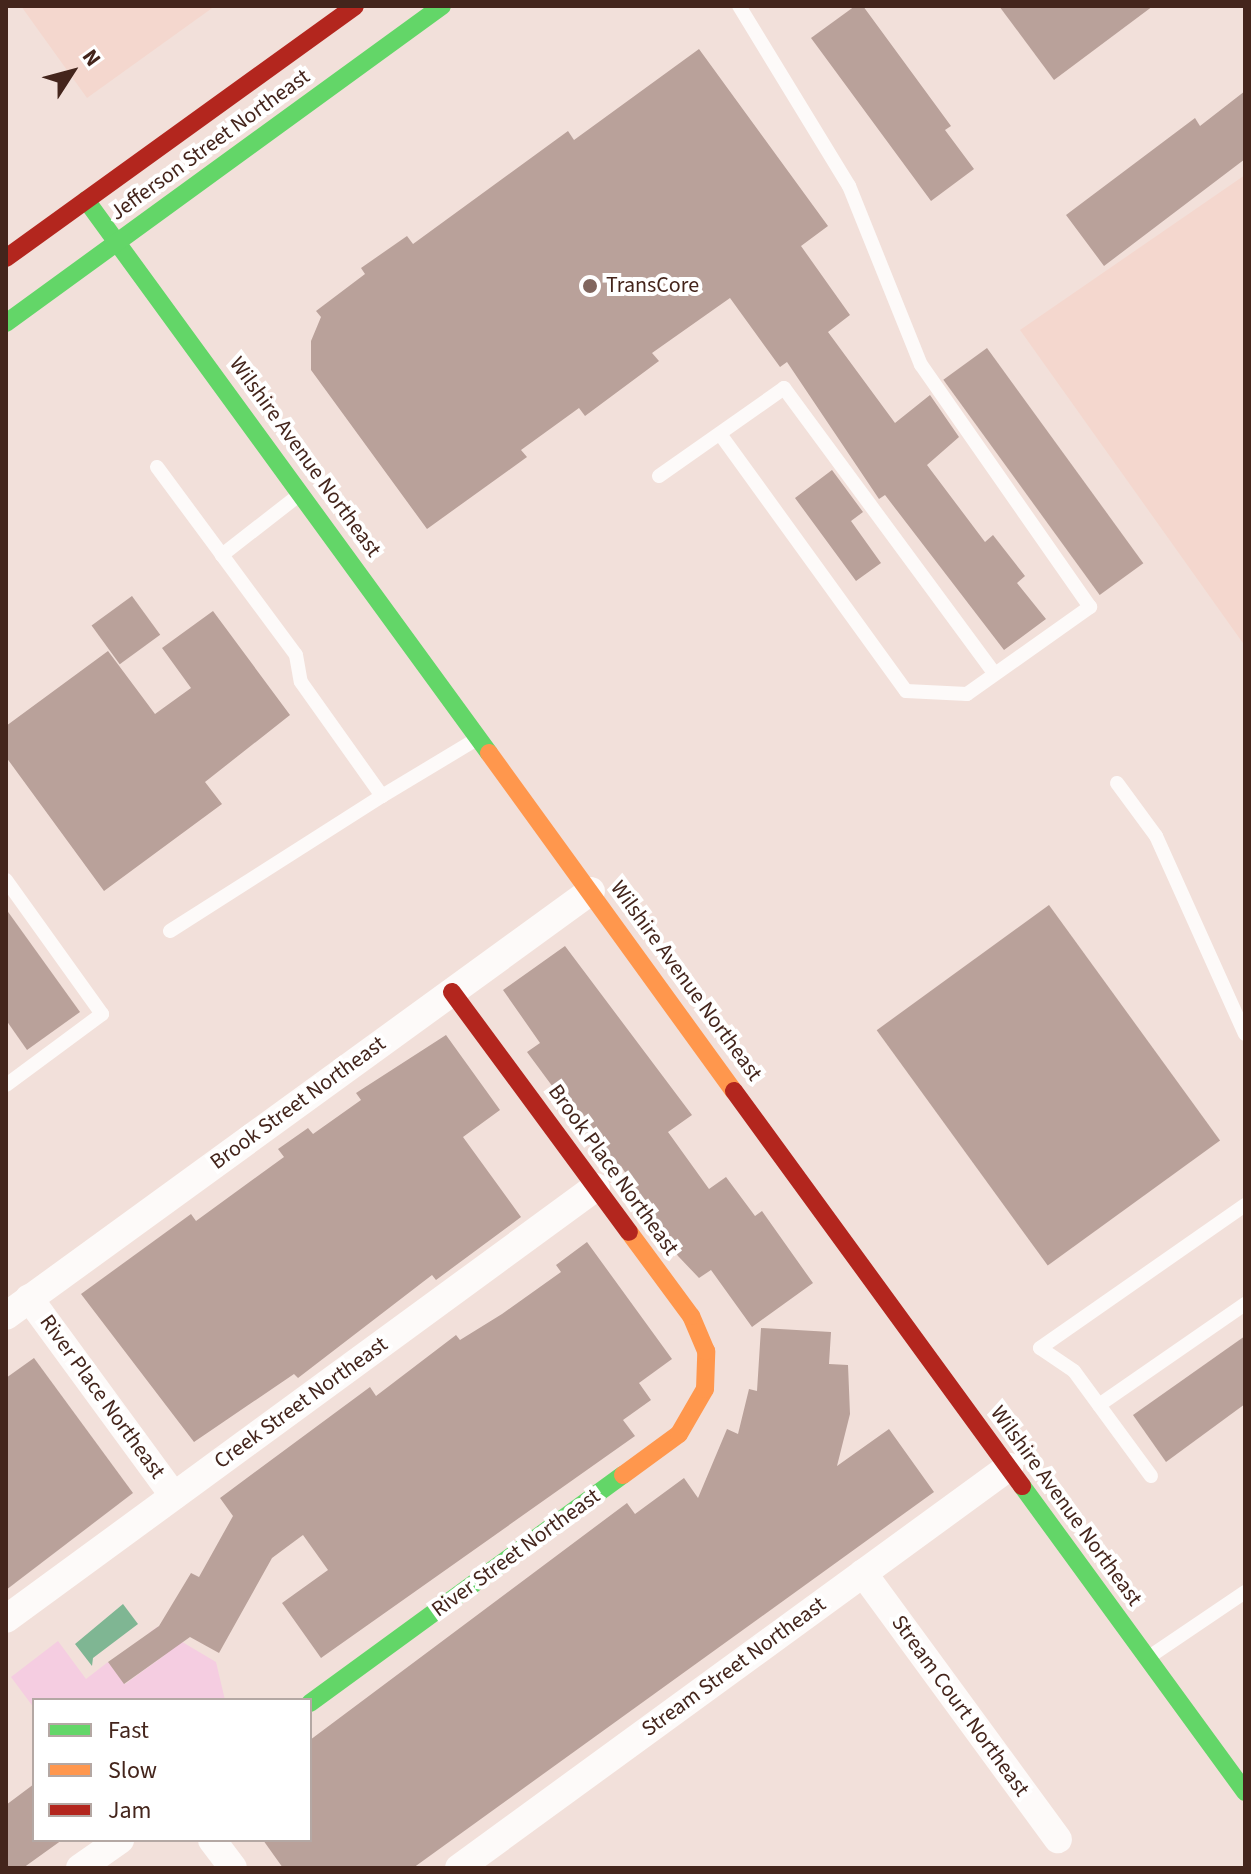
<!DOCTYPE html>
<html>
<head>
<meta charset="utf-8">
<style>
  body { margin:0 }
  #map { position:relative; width:1251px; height:1874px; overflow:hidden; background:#f2e0da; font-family:"Source Sans 3",sans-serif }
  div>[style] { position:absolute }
  .built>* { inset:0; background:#f4d7ce }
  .green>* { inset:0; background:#f5cde1 }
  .water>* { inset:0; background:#7fb693 }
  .building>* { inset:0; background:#b9a19a; transform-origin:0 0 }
  .lane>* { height:14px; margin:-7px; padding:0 7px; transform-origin:7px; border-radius:7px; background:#fdfaf9 }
  .street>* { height:28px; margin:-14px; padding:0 14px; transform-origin:14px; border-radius:14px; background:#fdfaf9 }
  .fast>* { height:18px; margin:-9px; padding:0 9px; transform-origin:9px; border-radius:9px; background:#63d668 }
  .slow>* { height:18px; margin:-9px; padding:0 9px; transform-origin:9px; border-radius:9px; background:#ff974d }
  .jam>* { height:18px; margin:-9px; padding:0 9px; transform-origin:9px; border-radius:9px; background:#b3261e }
  .dots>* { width:22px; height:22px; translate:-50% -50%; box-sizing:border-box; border:4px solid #fff; border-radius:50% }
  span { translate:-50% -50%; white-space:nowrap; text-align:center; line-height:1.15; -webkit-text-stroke:8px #fff; paint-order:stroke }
  .street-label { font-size:22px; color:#44251c }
  .poi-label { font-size:22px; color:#44251c }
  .left { translate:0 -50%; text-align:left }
  .frame { position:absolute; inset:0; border:8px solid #44251c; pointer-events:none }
  .legend { position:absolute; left:32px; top:1698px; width:280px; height:144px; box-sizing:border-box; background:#fff; border:2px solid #b4a8a4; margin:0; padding:10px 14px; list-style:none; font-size:24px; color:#44251c }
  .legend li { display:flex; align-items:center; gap:16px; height:40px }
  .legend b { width:40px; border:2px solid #b4a8a4 }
  .north { position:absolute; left:32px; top:32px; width:80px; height:80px; -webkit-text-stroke:6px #fff; paint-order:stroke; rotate:54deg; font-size:22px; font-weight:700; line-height:32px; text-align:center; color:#44251c }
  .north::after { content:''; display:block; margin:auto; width:28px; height:36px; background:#44251c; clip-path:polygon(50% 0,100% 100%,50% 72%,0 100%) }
</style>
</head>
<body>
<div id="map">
  <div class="built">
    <i style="clip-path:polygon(21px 6px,215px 6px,87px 98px)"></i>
    <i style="clip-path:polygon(1245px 175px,1245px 646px,1020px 330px)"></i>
  </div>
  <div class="green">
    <i style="clip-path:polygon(157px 1627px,216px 1662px,225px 1700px,34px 1700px,34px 1708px,11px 1677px,58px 1641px,86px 1679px,108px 1662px,125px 1684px,165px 1655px,149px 1633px)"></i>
  </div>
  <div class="water">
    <i style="clip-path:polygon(123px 1604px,138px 1624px,93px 1658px,92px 1666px,75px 1644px)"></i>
  </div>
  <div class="building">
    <i style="clip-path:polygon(855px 6px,863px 6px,951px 126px,945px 130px,974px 169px,931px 201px,811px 38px)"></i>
    <i style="clip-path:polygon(999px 6px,1153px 6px,1054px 80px)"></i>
    <i style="clip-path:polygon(699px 49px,828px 226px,801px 246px,850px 315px,828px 332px,895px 423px,930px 395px,959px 437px,927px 465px,985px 542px,993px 535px,1025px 576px,1017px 583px,1046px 619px,1004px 650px,885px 495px,879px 499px,787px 362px,780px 367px,730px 298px,652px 353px,659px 361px,585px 416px,579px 408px,521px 450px,527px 457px,427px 529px,311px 370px,311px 341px,321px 317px,316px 311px,365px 274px,361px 268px,407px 236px,413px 244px,568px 131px,574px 140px)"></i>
    <i style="clip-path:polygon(1245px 91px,1245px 159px,1104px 266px,1066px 215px,1195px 118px,1200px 126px)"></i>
    <i style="left:987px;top:348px;width:266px;height:54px;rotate:54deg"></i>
    <i style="clip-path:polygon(832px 470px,863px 512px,851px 521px,881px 563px,856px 581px,795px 498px)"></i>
    <i style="left:132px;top:596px;width:48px;height:50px;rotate:54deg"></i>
    <i style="clip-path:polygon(213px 611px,290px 715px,205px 782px,222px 804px,104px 891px,6px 757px,6px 726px,108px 651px,155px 714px,191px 688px,162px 648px)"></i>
    <i style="left:1049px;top:905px;width:291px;height:213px;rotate:54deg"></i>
    <i style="clip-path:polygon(6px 909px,80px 1012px,27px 1050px,6px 1020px)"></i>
    <i style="clip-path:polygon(565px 946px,692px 1115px,668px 1132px,709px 1189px,726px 1177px,755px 1216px,762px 1211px,813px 1283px,752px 1327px,711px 1270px,699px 1278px,678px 1256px,621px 1166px,615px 1171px,527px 1052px,540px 1043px,503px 990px)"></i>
    <i style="clip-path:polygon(446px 1035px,500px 1110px,463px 1137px,521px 1217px,436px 1280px,432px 1275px,298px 1378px,294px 1374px,194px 1442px,81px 1294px,191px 1214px,196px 1221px,284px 1157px,278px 1149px,308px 1128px,313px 1134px,361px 1100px,356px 1093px)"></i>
    <i style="clip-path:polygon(587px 1242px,672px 1359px,639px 1383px,651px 1400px,623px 1420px,635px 1436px,321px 1658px,282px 1603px,328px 1570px,303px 1535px,272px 1558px,219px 1653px,190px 1637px,124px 1684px,108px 1662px,159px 1626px,191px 1573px,199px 1577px,233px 1516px,220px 1498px,370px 1387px,376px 1396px,456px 1335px,460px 1340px,502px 1314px,561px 1272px,556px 1265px)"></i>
    <i style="clip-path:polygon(761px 1328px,831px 1332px,829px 1364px,848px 1365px,850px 1414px,837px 1466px,889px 1429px,934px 1492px,413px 1868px,283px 1868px,263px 1840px,310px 1840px,310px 1740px,627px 1503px,635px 1514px,684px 1478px,698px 1498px,727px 1429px,738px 1434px,749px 1389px,757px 1391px)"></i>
    <i style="clip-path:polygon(1245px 1336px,1245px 1404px,1166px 1462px,1133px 1415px)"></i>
    <i style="clip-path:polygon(34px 1358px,133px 1493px,6px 1590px,6px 1378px)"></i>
    <i style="clip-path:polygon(34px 1784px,34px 1840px,62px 1840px,23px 1868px,6px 1868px,6px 1805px)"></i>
  </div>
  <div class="lane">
    <i style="left:720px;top:434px;width:317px;rotate:54.1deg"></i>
    <i style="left:906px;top:691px;width:61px;rotate:2.8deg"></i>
    <i style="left:967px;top:694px;width:151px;rotate:-35.3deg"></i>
    <i style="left:1090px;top:607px;width:295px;rotate:-124.9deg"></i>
    <i style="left:921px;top:365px;width:193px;rotate:-111.9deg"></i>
    <i style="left:849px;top:186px;width:211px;rotate:-121.4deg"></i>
    <i style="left:157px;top:467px;width:109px;rotate:53.5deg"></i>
    <i style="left:659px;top:476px;width:153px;rotate:-35.1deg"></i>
    <i style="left:784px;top:388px;width:355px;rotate:53.6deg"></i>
    <i style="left:299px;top:495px;width:98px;rotate:142.1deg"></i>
    <i style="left:222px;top:555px;width:124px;rotate:53.5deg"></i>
    <i style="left:296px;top:655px;width:27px;rotate:80deg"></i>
    <i style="left:301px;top:682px;width:140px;rotate:54.6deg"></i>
    <i style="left:382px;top:796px;width:111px;rotate:-31deg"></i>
    <i style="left:1117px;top:783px;width:66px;rotate:53.7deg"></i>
    <i style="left:1156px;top:836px;width:217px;rotate:65.8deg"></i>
    <i style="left:6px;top:880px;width:165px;rotate:54.4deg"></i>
    <i style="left:102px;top:1014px;width:119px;rotate:143.5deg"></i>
    <i style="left:170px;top:931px;width:251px;rotate:-32.5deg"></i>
    <i style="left:1099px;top:1405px;width:178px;rotate:-34.7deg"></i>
    <i style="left:1151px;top:1476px;width:130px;rotate:-126.3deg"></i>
    <i style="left:1074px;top:1371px;width:41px;rotate:-145.9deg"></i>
    <i style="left:1040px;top:1348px;width:250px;rotate:-34.9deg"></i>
    <i style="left:1149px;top:1657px;width:116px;rotate:-34.1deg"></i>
  </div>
  <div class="street">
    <i style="left:29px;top:1298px;width:245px;rotate:53.8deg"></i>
    <i style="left:6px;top:1316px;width:723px;rotate:-36deg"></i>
    <i style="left:863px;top:1573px;width:330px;rotate:53.8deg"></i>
    <i style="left:6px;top:1619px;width:731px;rotate:-36.21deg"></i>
    <i style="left:212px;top:1840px;width:35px;rotate:53deg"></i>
    <i style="left:80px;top:1868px;width:49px;rotate:-35deg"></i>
    <i style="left:459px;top:1868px;width:681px;rotate:-36.1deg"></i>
  </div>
  <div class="fast">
    <i style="left:86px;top:200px;width:684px;rotate:53.92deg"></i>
    <i style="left:6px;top:323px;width:539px;rotate:-36.02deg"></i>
    <i style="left:1022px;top:1486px;width:379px;rotate:53.9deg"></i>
    <i style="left:310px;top:1703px;width:387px;rotate:-36.1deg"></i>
  </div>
  <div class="slow">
    <i style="left:489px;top:753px;width:417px;rotate:54.1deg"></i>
    <i style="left:623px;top:1475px;width:69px;rotate:-36.2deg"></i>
    <i style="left:679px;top:1434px;width:52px;rotate:-60deg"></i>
    <i style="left:705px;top:1389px;width:38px;rotate:-88deg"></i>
    <i style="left:706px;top:1351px;width:38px;rotate:-113deg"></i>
    <i style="left:691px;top:1316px;width:104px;rotate:-126.4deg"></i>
  </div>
  <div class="jam">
    <i style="left:6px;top:258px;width:430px;rotate:-35.8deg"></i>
    <i style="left:452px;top:992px;width:298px;rotate:53.6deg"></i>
    <i style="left:734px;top:1091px;width:489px;rotate:53.9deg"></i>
  </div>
  <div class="dots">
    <i style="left:590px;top:286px;background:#81665e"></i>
  </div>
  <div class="street-label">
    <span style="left:210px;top:145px;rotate:-36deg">Jefferson Street Northeast</span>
    <span style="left:305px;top:457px;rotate:54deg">Wilshire Avenue Northeast</span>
    <span style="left:686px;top:981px;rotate:54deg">Wilshire Avenue Northeast</span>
    <span style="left:298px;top:1103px;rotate:-36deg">Brook Street Northeast</span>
    <span style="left:613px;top:1170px;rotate:54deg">Brook Place Northeast</span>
    <span style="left:102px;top:1397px;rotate:54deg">River Place Northeast</span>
    <span style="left:301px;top:1403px;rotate:-36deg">Creek Street Northeast</span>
    <span style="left:1066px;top:1506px;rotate:54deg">Wilshire Avenue Northeast</span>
    <span style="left:516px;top:1553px;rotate:-36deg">River Street Northeast</span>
    <span style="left:734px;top:1667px;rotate:-36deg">Stream Street Northeast</span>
    <span style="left:960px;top:1706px;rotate:54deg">Stream Court Northeast</span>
  </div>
  <div class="poi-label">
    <span class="left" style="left:606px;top:286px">TransCore</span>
  </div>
  <div class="frame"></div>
  <ul class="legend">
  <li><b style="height:10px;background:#63d668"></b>Fast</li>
  <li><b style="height:10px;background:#ff974d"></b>Slow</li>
  <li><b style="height:10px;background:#b3261e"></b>Jam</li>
  </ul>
  <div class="north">N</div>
</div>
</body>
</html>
